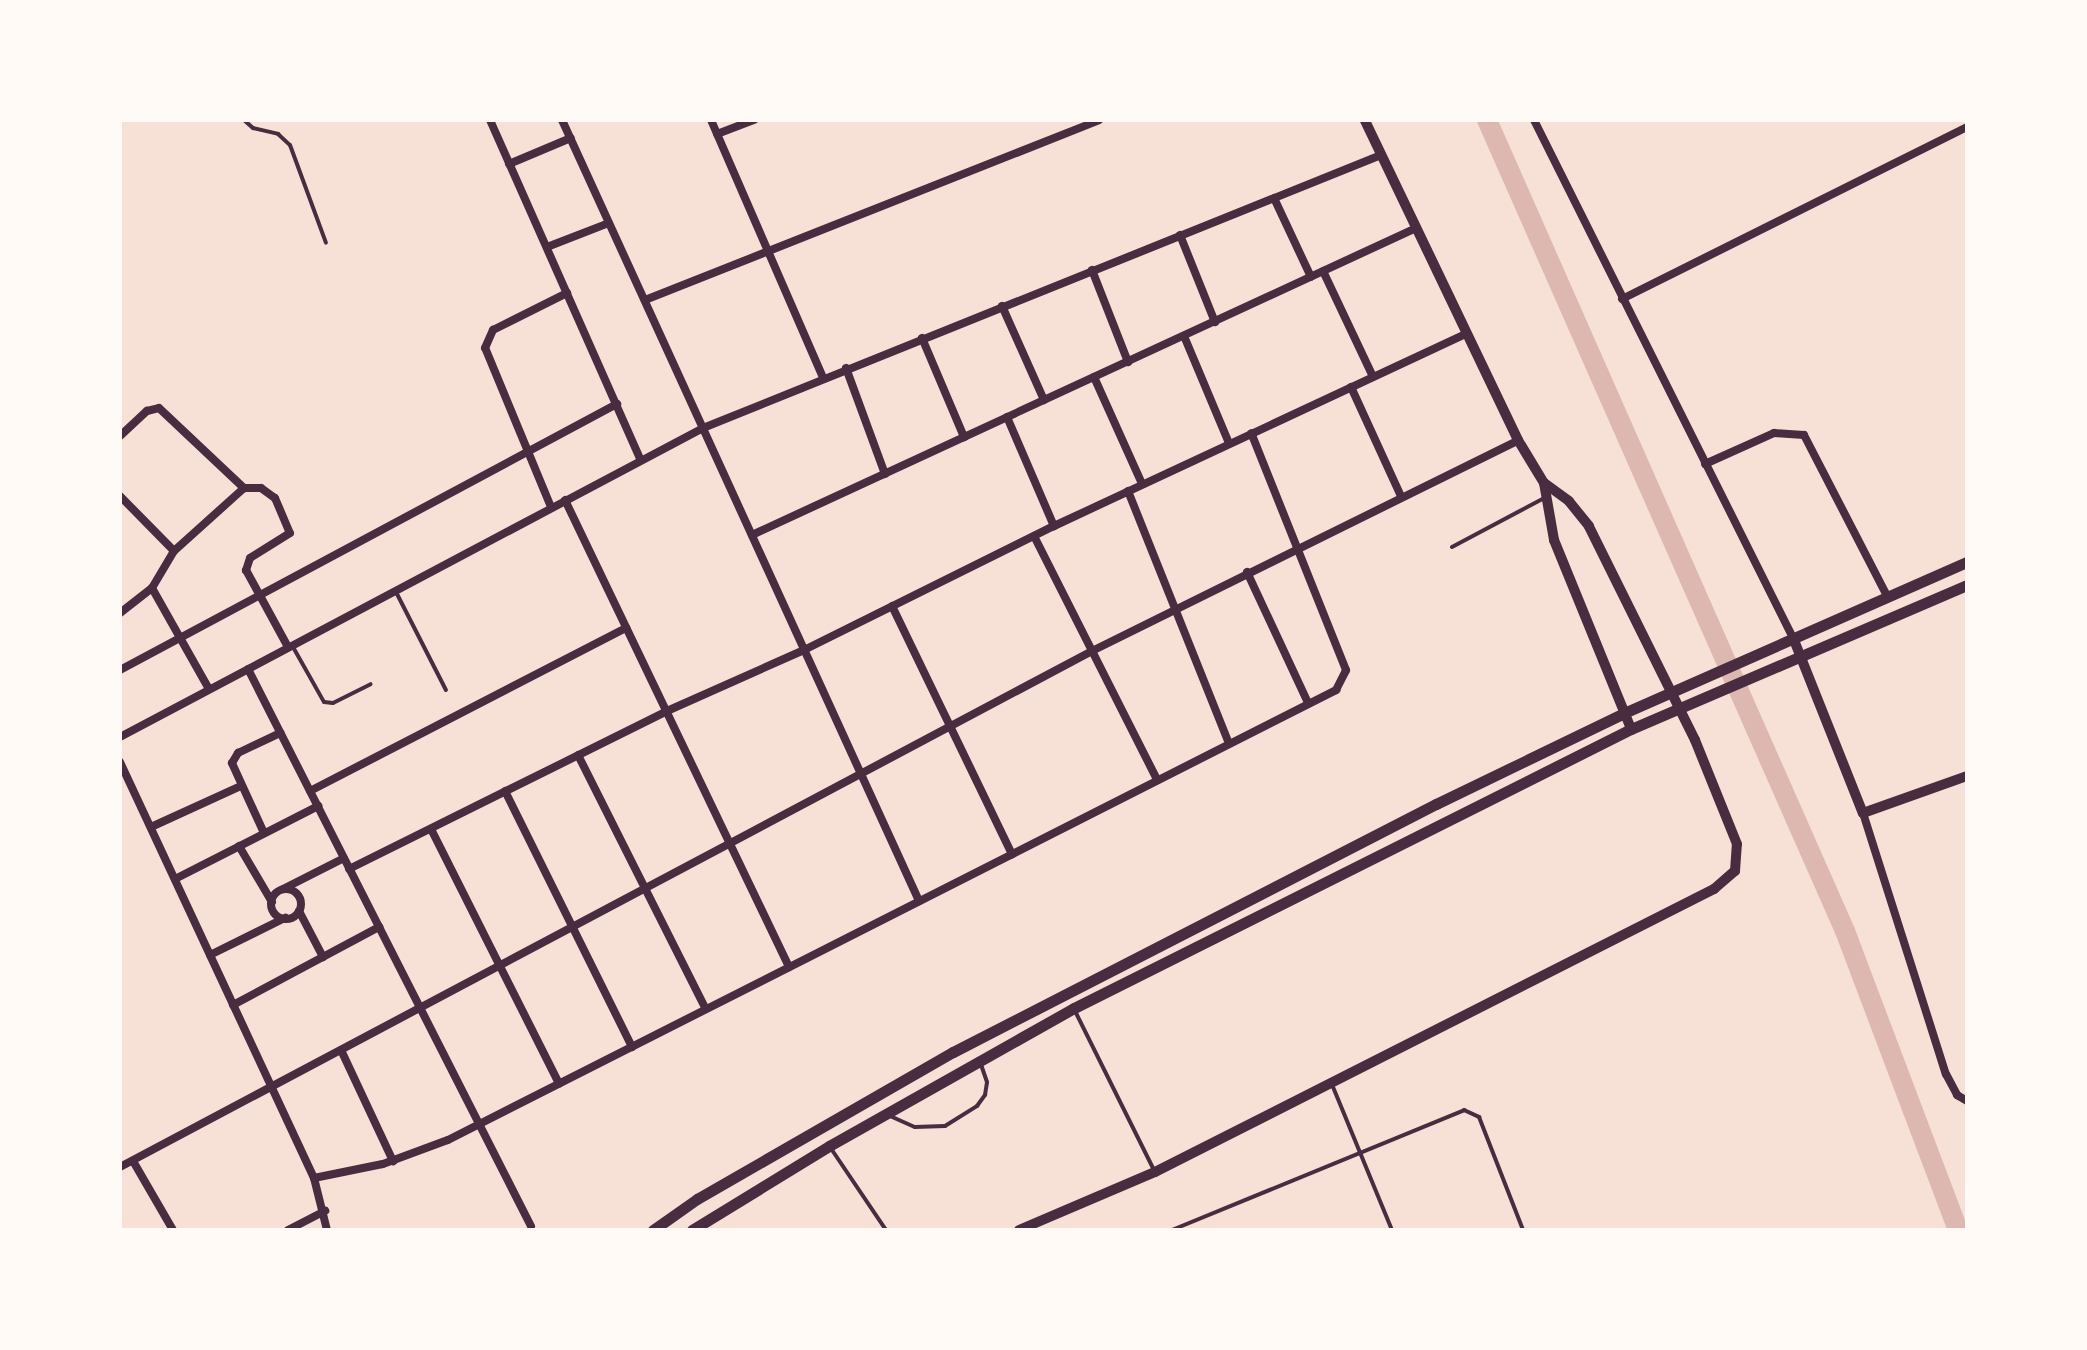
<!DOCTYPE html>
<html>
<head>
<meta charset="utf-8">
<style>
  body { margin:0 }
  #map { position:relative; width:2087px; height:1350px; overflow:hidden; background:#f7e1d7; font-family:"Archivo Narrow",sans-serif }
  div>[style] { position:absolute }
  .canal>* { height:20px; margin:-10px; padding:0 10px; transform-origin:10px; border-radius:10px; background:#dcb8b0 }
  .service>* { height:4px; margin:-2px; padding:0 2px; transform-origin:2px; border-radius:2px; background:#4a2c40 }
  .minor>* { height:8px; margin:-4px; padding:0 4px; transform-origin:4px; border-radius:4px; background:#4a2c40 }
  .minor>.ring { margin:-4px; padding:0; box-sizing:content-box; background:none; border:8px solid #4a2c40; border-radius:50% }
  .tertiary>* { height:10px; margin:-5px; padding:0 5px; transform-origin:5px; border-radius:5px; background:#4a2c40 }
  .secondary>* { height:11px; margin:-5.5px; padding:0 5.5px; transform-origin:5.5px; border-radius:5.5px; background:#4a2c40 }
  span { translate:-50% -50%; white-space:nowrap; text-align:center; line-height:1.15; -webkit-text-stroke:8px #fffaf5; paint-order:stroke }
  .frame { position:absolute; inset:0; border:122px solid #fffaf5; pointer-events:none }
</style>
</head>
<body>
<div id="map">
  <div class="canal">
    <i style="left:1487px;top:120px;width:887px;rotate:66.18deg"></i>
    <i style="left:1845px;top:931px;width:320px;rotate:69.3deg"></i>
  </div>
  <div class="service">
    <i style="left:244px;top:120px;width:12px;rotate:42deg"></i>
    <i style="left:253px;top:128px;width:26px;rotate:13deg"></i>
    <i style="left:278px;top:134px;width:16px;rotate:43deg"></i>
    <i style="left:290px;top:145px;width:104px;rotate:69.8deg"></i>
    <i style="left:1452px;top:547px;width:104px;rotate:-28deg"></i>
    <i style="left:396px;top:592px;width:110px;rotate:63deg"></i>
    <i style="left:293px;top:647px;width:63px;rotate:60.6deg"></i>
    <i style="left:324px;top:702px;width:9px;rotate:6deg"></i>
    <i style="left:333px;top:703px;width:42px;rotate:-26.6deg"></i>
    <i style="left:1076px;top:1013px;width:175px;rotate:63.6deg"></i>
    <i style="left:1333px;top:1087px;width:155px;rotate:67.6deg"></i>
    <i style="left:890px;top:1116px;width:27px;rotate:24deg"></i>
    <i style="left:915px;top:1127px;width:30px;rotate:-2deg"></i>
    <i style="left:945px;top:1126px;width:38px;rotate:-32deg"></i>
    <i style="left:977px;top:1106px;width:14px;rotate:-54deg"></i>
    <i style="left:985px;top:1095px;width:13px;rotate:-81deg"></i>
    <i style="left:987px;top:1082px;width:18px;rotate:-109deg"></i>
    <i style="left:832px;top:1150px;width:97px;rotate:56deg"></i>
    <i style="left:1172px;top:1230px;width:316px;rotate:-22.3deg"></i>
    <i style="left:1464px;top:1110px;width:17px;rotate:25deg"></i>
    <i style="left:1479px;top:1117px;width:121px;rotate:68.7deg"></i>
  </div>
  <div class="minor">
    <i style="left:490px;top:120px;width:372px;rotate:66.1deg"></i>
    <i style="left:562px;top:120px;width:859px;rotate:65.43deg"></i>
    <i style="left:711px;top:120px;width:281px;rotate:66.5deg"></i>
    <i style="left:1534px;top:120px;width:581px;rotate:63.43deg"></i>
    <i style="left:717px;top:134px;width:40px;rotate:-21deg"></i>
    <i style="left:509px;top:164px;width:67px;rotate:-22.8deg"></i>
    <i style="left:1274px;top:198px;width:87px;rotate:64.9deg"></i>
    <i style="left:1180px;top:235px;width:94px;rotate:68.1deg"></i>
    <i style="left:547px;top:247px;width:66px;rotate:-21.2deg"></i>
    <i style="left:1092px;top:270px;width:99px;rotate:68.6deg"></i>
    <i style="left:1323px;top:271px;width:117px;rotate:64.7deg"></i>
    <i style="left:1622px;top:299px;width:385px;rotate:-26.5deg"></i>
    <i style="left:645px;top:300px;width:488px;rotate:-21.6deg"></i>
    <i style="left:1002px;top:306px;width:103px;rotate:65.9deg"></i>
    <i style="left:1184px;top:336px;width:116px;rotate:67.2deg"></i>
    <i style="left:922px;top:338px;width:108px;rotate:67deg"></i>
    <i style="left:846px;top:368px;width:113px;rotate:69.8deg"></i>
    <i style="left:1094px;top:377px;width:117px;rotate:65.8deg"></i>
    <i style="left:1351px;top:387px;width:120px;rotate:65.4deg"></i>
    <i style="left:1007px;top:417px;width:119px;rotate:66.7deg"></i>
    <i style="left:120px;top:436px;width:37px;rotate:-43deg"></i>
    <i style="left:147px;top:411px;width:12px;rotate:-14deg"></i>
    <i style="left:159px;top:408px;width:117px;rotate:43.3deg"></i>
    <i style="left:1705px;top:464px;width:76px;rotate:-24.2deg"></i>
    <i style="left:1774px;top:433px;width:30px;rotate:4deg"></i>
    <i style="left:1804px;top:435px;width:183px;rotate:62.7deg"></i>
    <i style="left:1128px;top:491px;width:271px;rotate:68.2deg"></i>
    <i style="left:120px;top:496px;width:77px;rotate:45.5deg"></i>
    <i style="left:565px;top:500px;width:518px;rotate:64.37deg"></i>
    <i style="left:551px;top:507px;width:172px;rotate:-112.5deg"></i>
    <i style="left:485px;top:348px;width:20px;rotate:-66deg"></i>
    <i style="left:493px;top:330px;width:83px;rotate:-26.6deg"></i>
    <i style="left:752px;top:535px;width:729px;rotate:-24.81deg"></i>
    <i style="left:1034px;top:536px;width:271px;rotate:63.2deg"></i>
    <i style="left:1247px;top:572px;width:145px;rotate:65deg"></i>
    <i style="left:152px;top:588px;width:116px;rotate:60.6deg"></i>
    <i style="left:892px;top:606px;width:276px;rotate:64.2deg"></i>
    <i style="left:120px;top:613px;width:41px;rotate:-38deg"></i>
    <i style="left:152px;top:588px;width:43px;rotate:-59.3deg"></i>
    <i style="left:174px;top:551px;width:94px;rotate:-42deg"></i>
    <i style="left:244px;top:488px;width:17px"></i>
    <i style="left:261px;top:488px;width:17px;rotate:36deg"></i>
    <i style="left:275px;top:498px;width:38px;rotate:67deg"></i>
    <i style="left:290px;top:533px;width:47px;rotate:148deg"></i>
    <i style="left:250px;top:558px;width:13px;rotate:108deg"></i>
    <i style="left:246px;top:570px;width:88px;rotate:61.4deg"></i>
    <i style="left:248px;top:669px;width:625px;rotate:63.07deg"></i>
    <i style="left:120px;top:670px;width:564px;rotate:-28.16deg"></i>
    <i style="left:120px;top:737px;width:660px;rotate:-27.92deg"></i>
    <i style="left:703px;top:428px;width:731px;rotate:-21.93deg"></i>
    <i style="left:578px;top:755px;width:284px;rotate:63.3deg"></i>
    <i style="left:120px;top:762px;width:459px;rotate:65deg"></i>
    <i style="left:314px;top:1178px;width:54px;rotate:76deg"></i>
    <i style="left:310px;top:791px;width:356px;rotate:-27.3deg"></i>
    <i style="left:505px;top:791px;width:286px;rotate:63.6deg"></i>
    <i style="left:1863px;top:813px;width:274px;rotate:72.4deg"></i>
    <i style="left:1946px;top:1074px;width:24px;rotate:62deg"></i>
    <i style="left:1957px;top:1095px;width:12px;rotate:31deg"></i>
    <i style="left:151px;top:827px;width:99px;rotate:-24.5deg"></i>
    <i style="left:431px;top:829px;width:285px;rotate:63.3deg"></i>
    <i style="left:264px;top:833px;width:77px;rotate:-114.6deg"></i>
    <i style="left:232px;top:763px;width:12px;rotate:-59deg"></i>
    <i style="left:238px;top:753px;width:47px;rotate:-25.5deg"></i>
    <i style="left:239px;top:846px;width:65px;rotate:59.5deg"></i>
    <i style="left:349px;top:869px;width:355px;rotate:-26.4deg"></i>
    <i style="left:667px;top:711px;width:150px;rotate:-24deg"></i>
    <i style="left:804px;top:650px;width:279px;rotate:-26.4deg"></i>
    <i style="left:1054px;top:526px;width:455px;rotate:-25deg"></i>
    <i style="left:175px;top:879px;width:161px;rotate:-27deg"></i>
    <i style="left:283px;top:889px;width:68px;rotate:-26.9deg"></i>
    <i class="ring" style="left:271px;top:889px;width:22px;height:22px"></i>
    <i style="left:299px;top:911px;width:52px;rotate:62.4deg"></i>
    <i style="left:210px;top:955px;width:84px;rotate:-26.3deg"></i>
    <i style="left:233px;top:1005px;width:166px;rotate:-28.1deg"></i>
    <i style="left:341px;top:1050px;width:123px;rotate:64.9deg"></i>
    <i style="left:133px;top:1161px;width:80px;rotate:59.9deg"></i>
    <i style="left:120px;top:1167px;width:1100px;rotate:-27.96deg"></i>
    <i style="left:1092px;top:651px;width:475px;rotate:-26.3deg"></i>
    <i style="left:314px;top:1178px;width:70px;rotate:-11.5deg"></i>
    <i style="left:383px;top:1164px;width:69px;rotate:-20.3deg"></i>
    <i style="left:448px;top:1140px;width:996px;rotate:-26.87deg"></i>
    <i style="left:1336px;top:690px;width:22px;rotate:-63deg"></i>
    <i style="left:1346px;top:670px;width:255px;rotate:-111.8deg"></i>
    <i style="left:288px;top:1230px;width:42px;rotate:-27.2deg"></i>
  </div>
  <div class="tertiary">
    <i style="left:1544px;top:483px;width:58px;rotate:80deg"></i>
    <i style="left:1554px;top:540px;width:204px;rotate:67.8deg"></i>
    <i style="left:1794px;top:640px;width:186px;rotate:68.3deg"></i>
    <i style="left:1863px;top:813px;width:110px;rotate:-19.6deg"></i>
    <i style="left:1019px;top:1230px;width:148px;rotate:-23.1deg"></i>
    <i style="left:1155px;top:1172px;width:627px;rotate:-26.85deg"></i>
    <i style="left:1714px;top:889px;width:28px;rotate:-41deg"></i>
    <i style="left:1735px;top:871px;width:27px;rotate:-86deg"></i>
    <i style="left:1737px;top:844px;width:112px;rotate:-112deg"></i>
    <i style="left:1695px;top:740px;width:239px;rotate:-116.4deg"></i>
    <i style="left:1589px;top:526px;width:32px;rotate:-129deg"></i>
    <i style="left:1569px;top:501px;width:31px;rotate:-144deg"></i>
    <i style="left:1544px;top:483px;width:50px;rotate:-121.2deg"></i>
    <i style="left:1518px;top:440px;width:355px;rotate:-115.6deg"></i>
  </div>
  <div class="secondary">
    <i style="left:653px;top:1230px;width:54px;rotate:-35.2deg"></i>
    <i style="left:697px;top:1199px;width:295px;rotate:-29.9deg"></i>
    <i style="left:953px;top:1052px;width:543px;rotate:-27.18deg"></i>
    <i style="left:1436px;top:804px;width:209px;rotate:-25.8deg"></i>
    <i style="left:1624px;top:713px;width:375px;rotate:-23.8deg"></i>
    <i style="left:692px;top:1230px;width:161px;rotate:-31.5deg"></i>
    <i style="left:829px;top:1146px;width:281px;rotate:-29.4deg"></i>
    <i style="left:1074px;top:1008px;width:623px;rotate:-26.61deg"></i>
    <i style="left:1631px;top:729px;width:366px;rotate:-23.2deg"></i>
  </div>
  <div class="frame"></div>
</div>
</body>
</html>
